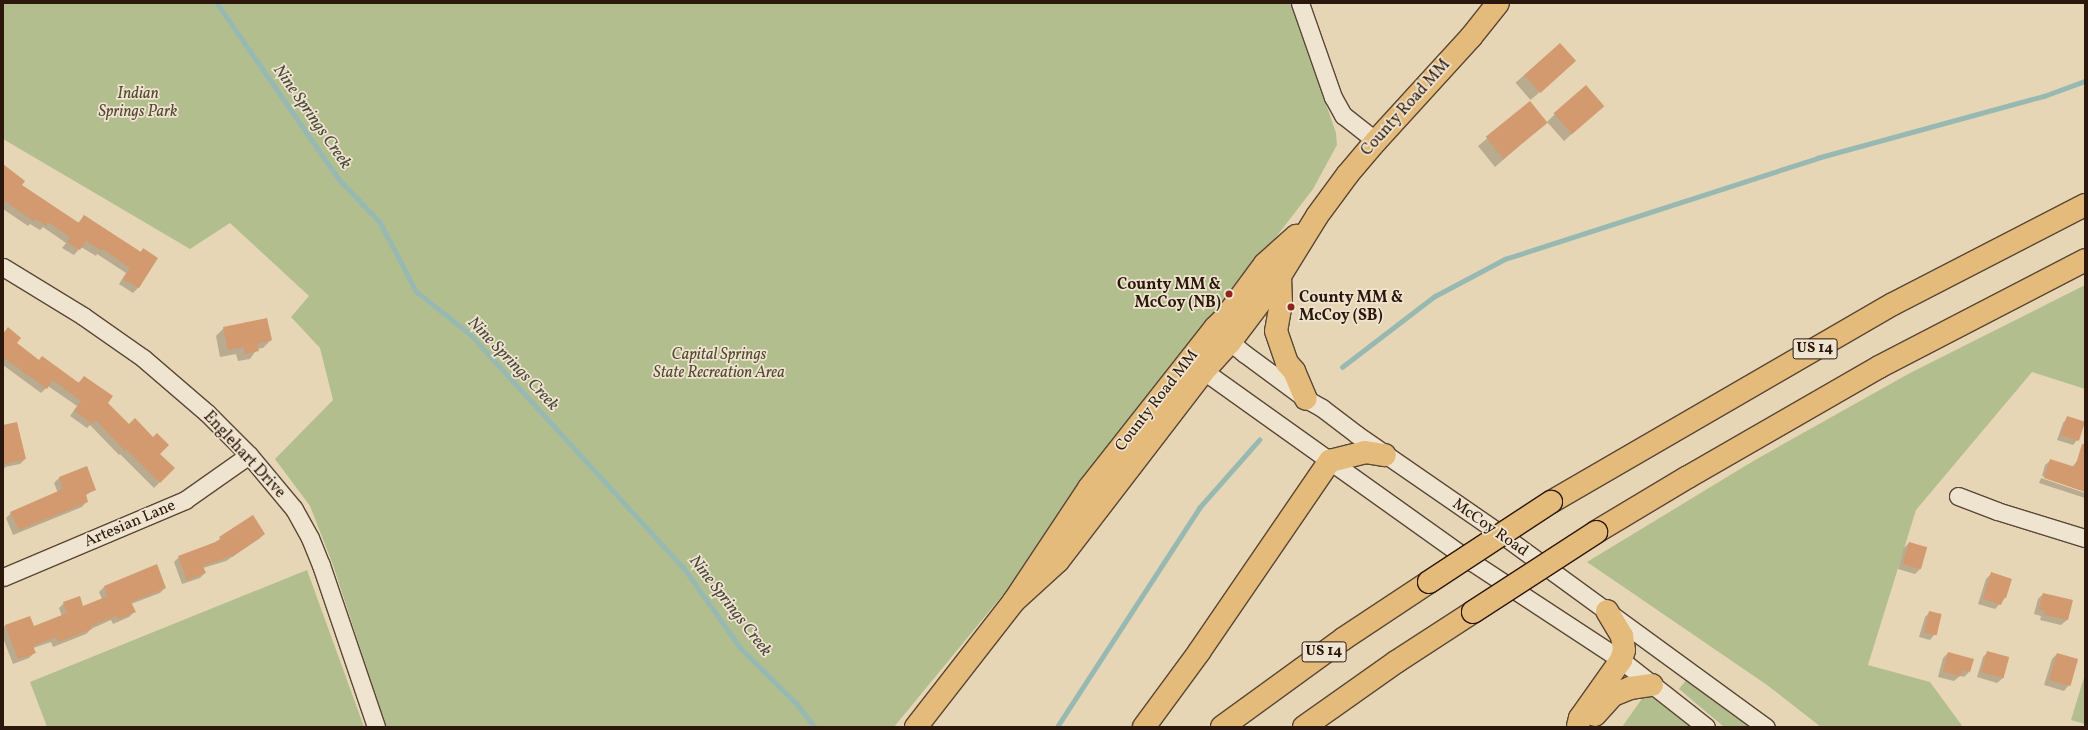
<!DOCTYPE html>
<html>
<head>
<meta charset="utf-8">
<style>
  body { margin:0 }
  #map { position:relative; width:2088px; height:730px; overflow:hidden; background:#e7d6b5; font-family:Vollkorn,serif }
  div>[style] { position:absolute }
  .green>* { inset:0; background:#b3be8f }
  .shadow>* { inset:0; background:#0003; transform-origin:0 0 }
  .stream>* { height:4.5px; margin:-2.25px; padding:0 2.25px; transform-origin:2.25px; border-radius:2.25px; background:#97b9b1 }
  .building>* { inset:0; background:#d3996f; transform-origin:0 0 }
  .roads { filter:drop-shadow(1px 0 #5a4736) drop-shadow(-1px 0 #5a4736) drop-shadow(0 1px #5a4736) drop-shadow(0 -1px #5a4736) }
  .minor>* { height:17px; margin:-8.5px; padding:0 8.5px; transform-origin:8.5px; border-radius:8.5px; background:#efe4cf }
  .major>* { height:22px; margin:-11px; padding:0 11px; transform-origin:11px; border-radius:11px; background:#e4bb7a }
  .highway>* { height:22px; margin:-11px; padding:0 11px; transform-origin:11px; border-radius:11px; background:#e4bb7a }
  .bridges { filter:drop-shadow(1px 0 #2b170b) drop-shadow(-1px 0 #2b170b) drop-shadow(0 1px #2b170b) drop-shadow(0 -1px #2b170b) }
  .highway-bridge>* { height:22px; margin:-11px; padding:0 11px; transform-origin:11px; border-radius:11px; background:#e4bb7a }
  .dots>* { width:11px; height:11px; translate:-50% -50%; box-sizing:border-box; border:2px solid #efe4cf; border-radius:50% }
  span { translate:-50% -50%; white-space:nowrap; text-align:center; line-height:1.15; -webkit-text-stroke:3.5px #efe4cf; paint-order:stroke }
  .shield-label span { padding:1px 3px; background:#efe4cf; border:1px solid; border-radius:3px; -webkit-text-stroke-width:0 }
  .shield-label { font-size:15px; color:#2b170b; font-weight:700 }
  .park-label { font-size:16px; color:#544933; font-style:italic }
  .street-label { font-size:16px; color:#2b170b }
  .poi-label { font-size:16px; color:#2b170b; font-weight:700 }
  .right { translate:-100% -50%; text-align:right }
  .left { translate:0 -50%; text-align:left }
  .water-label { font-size:17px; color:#4b483d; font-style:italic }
  .frame { position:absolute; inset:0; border:4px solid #2b170b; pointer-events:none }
</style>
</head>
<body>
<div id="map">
  <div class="green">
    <i style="clip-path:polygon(3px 3px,1297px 3px,1316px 75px,1336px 133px,1337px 145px,1313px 189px,1137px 418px,1042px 547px,894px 727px,386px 727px,333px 565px,310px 506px,275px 459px,333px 400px,320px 348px,291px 317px,309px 296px,230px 223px,190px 249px,3px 139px)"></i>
    <i style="clip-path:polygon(2085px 285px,2085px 389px,2032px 372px,1916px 510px,1868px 665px,1930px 682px,1963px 727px,1821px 727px,1767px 685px,1587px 562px,1755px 460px,1910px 373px)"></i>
    <i style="clip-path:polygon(307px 570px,364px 727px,47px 727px,30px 682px)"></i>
    <i style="clip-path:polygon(1692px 673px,1765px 727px,1724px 727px,1679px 689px)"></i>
    <i style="clip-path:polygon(2085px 674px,2085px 724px,2071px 720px)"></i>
    <i style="clip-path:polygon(1646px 693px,1655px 694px,1699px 727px,1622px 727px)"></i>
  </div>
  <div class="shadow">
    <i style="left:1560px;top:44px;width:23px;height:59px;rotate:49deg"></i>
    <i style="clip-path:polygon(1530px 103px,1546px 123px,1555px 114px,1595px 113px,1564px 141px,1547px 122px,1495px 167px,1478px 146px)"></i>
    <i style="clip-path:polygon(3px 166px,20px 185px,78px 223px,84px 216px,140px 252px,143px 250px,157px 259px,138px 288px,133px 293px,119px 284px,126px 273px,97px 254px,96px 256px,81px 247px,74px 255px,62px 248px,66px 243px,43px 227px,40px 230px,30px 224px,28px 226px,3px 209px)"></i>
    <i style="clip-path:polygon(224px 328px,271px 340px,263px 348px,257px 349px,250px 359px,238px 361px,236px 354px,220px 357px,216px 336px)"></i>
    <i style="clip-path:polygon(8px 329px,16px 343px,39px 361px,78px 383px,84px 377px,107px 403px,173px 469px,154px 488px,120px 454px,119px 455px,90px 425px,87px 428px,70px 416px,77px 406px,48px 386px,41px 393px,3px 365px,3px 333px)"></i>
    <i style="clip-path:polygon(2068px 417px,2078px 439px,2073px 445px,2057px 440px,2063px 423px)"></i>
    <i style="clip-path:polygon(3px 427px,25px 459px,20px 464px,5px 467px,3px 471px)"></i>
    <i style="clip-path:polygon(2051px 460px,2072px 467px,2077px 461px,2085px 463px,2085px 491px,2042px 476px,2045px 465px)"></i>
    <i style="clip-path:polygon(59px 478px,95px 489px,85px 496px,87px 501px,82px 507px,13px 535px,6px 518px,11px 513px,58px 493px,54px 483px)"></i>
    <i style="clip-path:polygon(2041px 478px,2085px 493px,2085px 498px,2039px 483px)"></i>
    <i style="clip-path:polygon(252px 516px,264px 534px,259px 539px,226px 561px,203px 568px,205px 573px,200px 578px,182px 584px,174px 562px,179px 557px,214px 543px)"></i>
    <i style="clip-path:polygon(1909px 543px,1920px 569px,1915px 574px,1898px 569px,1904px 548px)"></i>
    <i style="clip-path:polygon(1991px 574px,2005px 598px,1995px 609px,1978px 604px,1986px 579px)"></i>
    <i style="clip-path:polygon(104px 587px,165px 588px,160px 593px,131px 604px,134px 612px,129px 617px,113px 624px,111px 620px,91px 629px,86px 634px,53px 647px,51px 642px,33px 648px,35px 652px,29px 658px,13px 664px,3px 638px,3px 628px,5px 626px,33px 628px,62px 617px,59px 608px,64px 603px,83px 607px,102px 599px,99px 592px)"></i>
    <i style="clip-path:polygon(2043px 594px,2071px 601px,2067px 620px,2061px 625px,2040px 620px,2041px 616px,2034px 614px,2038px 599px)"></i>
    <i style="clip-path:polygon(1930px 612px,1935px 634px,1930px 640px,1919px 637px,1925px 617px)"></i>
    <i style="clip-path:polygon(1988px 652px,2003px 678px,1997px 683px,1977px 677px,1983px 657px)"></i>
    <i style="clip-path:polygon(1948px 653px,1969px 672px,1964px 677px,1960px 676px,1954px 681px,1938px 677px,1943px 658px)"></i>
    <i style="clip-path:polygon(2057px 654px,2069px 685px,2064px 691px,2044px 685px,2052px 659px)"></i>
  </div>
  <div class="stream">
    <i style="left:217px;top:3px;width:214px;rotate:55.3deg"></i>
    <i style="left:339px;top:179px;width:59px;rotate:46.4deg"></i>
    <i style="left:380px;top:222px;width:78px;rotate:62.4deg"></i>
    <i style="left:416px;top:291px;width:69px;rotate:38.5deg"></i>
    <i style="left:470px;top:334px;width:317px;rotate:47.6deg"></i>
    <i style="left:684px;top:568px;width:97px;rotate:54.7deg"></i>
    <i style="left:740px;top:647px;width:81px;rotate:45deg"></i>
    <i style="left:797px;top:704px;width:29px;rotate:52deg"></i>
    <i style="left:1342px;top:367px;width:117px;rotate:-37.4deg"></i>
    <i style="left:1435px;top:296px;width:79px;rotate:-27.9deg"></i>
    <i style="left:1505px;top:259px;width:328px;rotate:-17.9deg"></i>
    <i style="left:1817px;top:158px;width:235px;rotate:-15.3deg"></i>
    <i style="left:2044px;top:96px;width:44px;rotate:-20.1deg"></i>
    <i style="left:1057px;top:727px;width:261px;rotate:-57deg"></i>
    <i style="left:1199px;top:508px;width:91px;rotate:-48.6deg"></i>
  </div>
  <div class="building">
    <i style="left:1560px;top:43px;width:24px;height:48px;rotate:48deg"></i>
    <i style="left:1586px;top:85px;width:28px;height:43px;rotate:49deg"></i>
    <i style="left:1530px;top:101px;width:28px;height:57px;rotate:51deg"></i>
    <i style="clip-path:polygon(3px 164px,25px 181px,22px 185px,79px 223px,84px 215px,141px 252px,143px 248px,158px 258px,139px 288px,123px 279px,130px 268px,103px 249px,102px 251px,86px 241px,80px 250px,67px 242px,70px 237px,48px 222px,46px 226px,36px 219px,34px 221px,3px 200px)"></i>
    <i style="clip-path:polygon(267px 318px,272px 340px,257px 344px,259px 351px,245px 354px,244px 347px,228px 350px,223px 327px)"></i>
    <i style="clip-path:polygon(8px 327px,21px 338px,17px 343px,39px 360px,42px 356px,79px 383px,84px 376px,113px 396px,108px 403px,129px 424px,135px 418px,153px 437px,157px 433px,169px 445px,160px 454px,175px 468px,160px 483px,126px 449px,125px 451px,96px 420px,93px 424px,74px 411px,81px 401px,53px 380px,47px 389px,3px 357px,3px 334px)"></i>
    <i style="left:2067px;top:416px;width:19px;height:20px;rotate:18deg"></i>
    <i style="clip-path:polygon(17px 422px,26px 459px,5px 464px,3px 455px,3px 425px)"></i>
    <i style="clip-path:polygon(2082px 444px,2085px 444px,2085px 492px,2044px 478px,2050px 459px,2075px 467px)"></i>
    <i style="clip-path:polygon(87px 466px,96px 490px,86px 494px,88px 502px,19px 530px,10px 512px,63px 489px,59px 477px)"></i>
    <i style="clip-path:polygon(253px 515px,265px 534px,232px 557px,231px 556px,203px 566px,206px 573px,187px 580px,178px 556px,221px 540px,219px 537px)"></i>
    <i style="left:1909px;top:542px;width:19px;height:23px;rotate:16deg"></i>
    <i style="clip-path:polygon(157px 564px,166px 588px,131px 602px,136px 612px,118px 619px,116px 616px,91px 626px,92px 629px,58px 642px,56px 637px,33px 646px,36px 653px,18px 659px,5px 625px,30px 616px,34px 626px,67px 613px,63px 602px,80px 596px,83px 606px,108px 596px,104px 586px)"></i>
    <i style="clip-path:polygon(1991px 572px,2012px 579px,2006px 598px,2004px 598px,2001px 605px,1983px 599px)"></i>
    <i style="clip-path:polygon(2043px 593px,2073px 600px,2068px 620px,2044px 615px,2045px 611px,2039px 609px)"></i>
    <i style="left:1929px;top:611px;width:13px;height:22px;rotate:13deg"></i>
    <i style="left:1987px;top:651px;width:23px;height:22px;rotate:15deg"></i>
    <i style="clip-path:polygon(1948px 652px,1974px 659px,1970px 672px,1962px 670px,1961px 676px,1943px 672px)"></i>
    <i style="left:2057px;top:653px;width:22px;height:28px;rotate:16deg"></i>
  </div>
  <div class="roads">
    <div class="minor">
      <i style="left:1300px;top:3px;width:100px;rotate:70.7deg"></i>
      <i style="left:1333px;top:97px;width:21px;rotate:61deg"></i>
      <i style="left:1343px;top:115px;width:42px;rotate:38.2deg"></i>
      <i style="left:3px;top:267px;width:94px;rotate:31.5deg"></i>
      <i style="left:83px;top:316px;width:73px;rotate:35deg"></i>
      <i style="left:143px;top:358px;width:84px;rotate:40.7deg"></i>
      <i style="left:207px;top:413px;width:59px;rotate:45deg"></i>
      <i style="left:249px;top:455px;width:70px;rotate:50.2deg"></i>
      <i style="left:294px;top:509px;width:33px;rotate:61deg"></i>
      <i style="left:310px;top:538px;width:29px;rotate:68deg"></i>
      <i style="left:321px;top:565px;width:171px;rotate:71.2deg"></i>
      <i style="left:1221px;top:334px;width:31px;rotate:40deg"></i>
      <i style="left:1245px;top:354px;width:76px;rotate:36.4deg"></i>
      <i style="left:1306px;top:399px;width:18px;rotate:29deg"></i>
      <i style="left:1322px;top:408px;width:43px;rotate:37.4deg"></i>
      <i style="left:1356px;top:434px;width:176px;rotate:34.6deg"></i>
      <i style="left:1501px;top:534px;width:328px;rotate:36.1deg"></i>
      <i style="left:1194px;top:364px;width:341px;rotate:35.5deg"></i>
      <i style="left:1472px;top:562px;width:178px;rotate:33.3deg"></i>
      <i style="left:1621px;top:660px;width:108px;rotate:38.2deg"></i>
      <i style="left:1958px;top:496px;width:42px;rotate:21deg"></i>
      <i style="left:1997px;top:511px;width:92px;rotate:17.1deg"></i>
      <i style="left:3px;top:577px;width:198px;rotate:-22.9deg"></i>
      <i style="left:185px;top:500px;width:78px;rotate:-35.1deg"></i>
    </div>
    <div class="major">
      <i style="left:1280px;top:276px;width:27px;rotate:88deg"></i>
      <i style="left:1281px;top:303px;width:28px;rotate:100deg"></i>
      <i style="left:1276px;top:331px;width:34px;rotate:71deg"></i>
      <i style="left:1287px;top:363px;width:11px;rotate:49deg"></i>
      <i style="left:1294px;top:371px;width:30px;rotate:67deg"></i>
      <i style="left:1014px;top:601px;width:59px;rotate:-42.3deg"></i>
      <i style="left:1058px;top:561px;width:238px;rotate:-52.5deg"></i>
      <i style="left:1203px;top:372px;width:40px;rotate:-48deg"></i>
      <i style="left:1230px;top:342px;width:83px;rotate:-52.9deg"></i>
      <i style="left:1280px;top:276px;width:70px;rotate:-58.3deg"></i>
      <i style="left:1317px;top:216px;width:52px;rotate:-53.6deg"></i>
      <i style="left:1348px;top:174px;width:43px;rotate:-49.7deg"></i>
      <i style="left:1376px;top:141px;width:141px;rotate:-47.6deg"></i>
      <i style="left:1471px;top:37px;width:43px;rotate:-51.5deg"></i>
      <i style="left:916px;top:727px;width:160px;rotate:-52.1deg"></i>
      <i style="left:1014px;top:601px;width:136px;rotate:-56.4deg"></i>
      <i style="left:1089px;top:488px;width:204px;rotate:-51.8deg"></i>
      <i style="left:1215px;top:328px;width:14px;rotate:-45deg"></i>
      <i style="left:1225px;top:318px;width:67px;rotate:-53.5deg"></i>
      <i style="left:1265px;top:264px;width:42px;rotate:-42.1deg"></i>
    </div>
    <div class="highway">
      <i style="left:1551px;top:502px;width:395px;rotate:-30.1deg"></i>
      <i style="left:1893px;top:304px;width:216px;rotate:-27.3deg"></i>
      <i style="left:1596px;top:532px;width:107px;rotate:-30.9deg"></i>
      <i style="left:1688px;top:477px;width:220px;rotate:-29.9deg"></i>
      <i style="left:1879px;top:367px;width:232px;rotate:-27.4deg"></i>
      <i style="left:1595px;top:715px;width:27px;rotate:-48deg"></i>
      <i style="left:1613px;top:695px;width:18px;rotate:-22deg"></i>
      <i style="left:1630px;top:688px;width:22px;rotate:-8deg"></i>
      <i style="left:1578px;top:726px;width:8px;rotate:-76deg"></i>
      <i style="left:1580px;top:718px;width:71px;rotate:-54.7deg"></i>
      <i style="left:1621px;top:660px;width:10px;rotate:-73deg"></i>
      <i style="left:1624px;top:650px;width:14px;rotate:-98deg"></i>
      <i style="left:1622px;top:636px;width:29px;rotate:-121deg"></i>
      <i style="left:1144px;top:727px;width:93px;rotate:-53.7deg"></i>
      <i style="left:1199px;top:652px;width:232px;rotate:-55.6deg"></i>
      <i style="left:1330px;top:461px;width:36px;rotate:-14deg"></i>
      <i style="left:1365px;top:452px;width:20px;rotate:9deg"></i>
      <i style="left:1222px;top:727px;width:150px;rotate:-36deg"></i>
      <i style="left:1343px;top:639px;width:103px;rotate:-33.5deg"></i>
      <i style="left:1304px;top:727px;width:113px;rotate:-35.2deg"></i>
      <i style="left:1396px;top:662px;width:92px;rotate:-33deg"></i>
    </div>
  </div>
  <div class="bridges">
    <div class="highway-bridge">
      <i style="left:1429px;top:582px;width:146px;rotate:-33.3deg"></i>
      <i style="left:1473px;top:612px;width:147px;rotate:-33deg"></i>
    </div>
  </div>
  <div class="dots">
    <i style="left:1229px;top:294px;background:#8f2418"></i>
    <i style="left:1291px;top:307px;background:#8f2418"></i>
  </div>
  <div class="shield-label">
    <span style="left:1815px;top:349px">US 14</span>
    <span style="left:1324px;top:652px">US 14</span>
  </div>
  <div class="park-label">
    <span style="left:138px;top:103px">Indian<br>Springs Park</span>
    <span style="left:719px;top:364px">Capital Springs<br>State Recreation Area</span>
  </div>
  <div class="street-label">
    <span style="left:1406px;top:108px;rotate:-48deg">County Road MM</span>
    <span style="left:1157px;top:401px;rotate:-52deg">County Road MM</span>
    <span style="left:244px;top:455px;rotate:47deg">Englehart Drive</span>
    <span style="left:130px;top:524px;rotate:-23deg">Artesian Lane</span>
    <span style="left:1490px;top:528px;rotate:35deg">McCoy Road</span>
  </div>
  <div class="poi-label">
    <span class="right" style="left:1221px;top:294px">County MM &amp;<br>McCoy (NB)</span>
    <span class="left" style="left:1299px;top:307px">County MM &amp;<br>McCoy (SB)</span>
  </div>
  <div class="water-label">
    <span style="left:312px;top:117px;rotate:55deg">Nine Springs Creek</span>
    <span style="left:513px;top:364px;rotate:46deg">Nine Springs Creek</span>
    <span style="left:730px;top:606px;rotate:52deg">Nine Springs Creek</span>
  </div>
  <div class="frame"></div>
</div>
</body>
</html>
